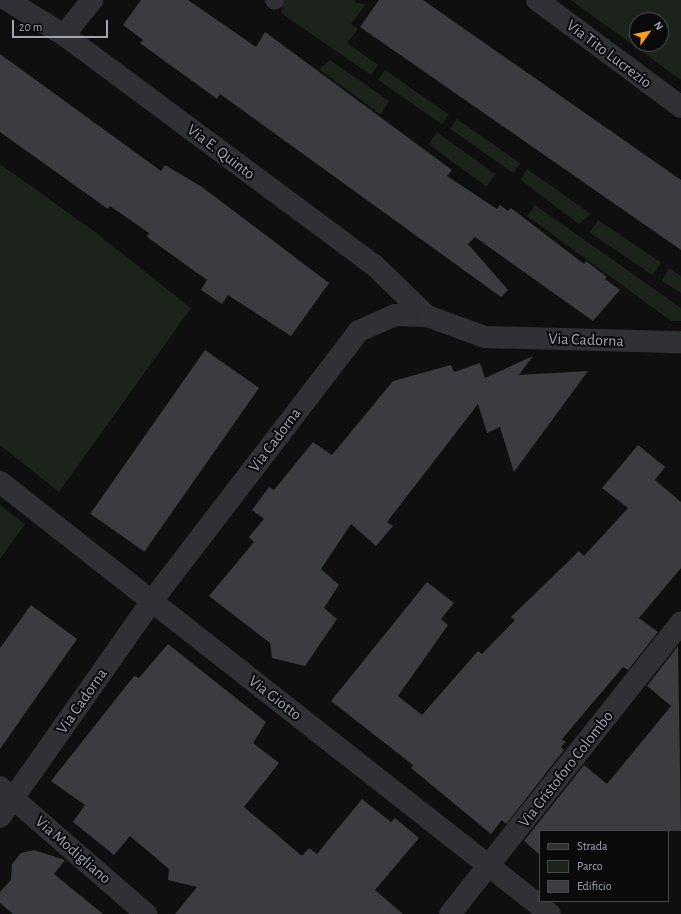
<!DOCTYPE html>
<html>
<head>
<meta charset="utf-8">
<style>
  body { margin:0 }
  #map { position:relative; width:681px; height:914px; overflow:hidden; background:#0f0f10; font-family:"Alegreya Sans",sans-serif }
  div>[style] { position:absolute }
  .green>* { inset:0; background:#1b231b; transform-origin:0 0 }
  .building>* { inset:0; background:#3b3c40; transform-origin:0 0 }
  .service>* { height:18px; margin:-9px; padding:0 9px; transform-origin:9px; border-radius:9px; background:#2f3135 }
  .minor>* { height:22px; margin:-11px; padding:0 11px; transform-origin:11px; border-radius:11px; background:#2f3135 }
  .tertiary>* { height:22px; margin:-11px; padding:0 11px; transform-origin:11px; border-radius:11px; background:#2f3135 }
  span { translate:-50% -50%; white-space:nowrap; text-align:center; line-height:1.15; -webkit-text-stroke:4px #0a0a0b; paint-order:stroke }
  .street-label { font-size:16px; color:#9fa6b2 }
  .legend { position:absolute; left:539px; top:830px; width:130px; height:72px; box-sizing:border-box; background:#0a0a0b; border:1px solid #46484e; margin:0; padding:5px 7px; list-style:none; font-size:12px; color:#9fa6b2 }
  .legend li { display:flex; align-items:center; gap:8px; height:20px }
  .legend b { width:20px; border:1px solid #46484e }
  .north { position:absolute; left:629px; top:12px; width:40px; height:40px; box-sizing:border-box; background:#0a0a0b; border:1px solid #46484e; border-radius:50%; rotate:57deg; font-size:11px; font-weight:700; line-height:16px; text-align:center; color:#9fa6b2 }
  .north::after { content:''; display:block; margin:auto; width:14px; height:18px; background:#fc9d1b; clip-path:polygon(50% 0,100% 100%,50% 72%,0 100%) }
  .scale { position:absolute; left:12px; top:20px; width:96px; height:18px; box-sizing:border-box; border:2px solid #9fa6b2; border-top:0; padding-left:5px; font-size:12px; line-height:14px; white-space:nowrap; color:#9fa6b2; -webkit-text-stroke:3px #0a0a0b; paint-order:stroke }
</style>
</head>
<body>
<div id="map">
  <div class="green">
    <i style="clip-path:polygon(283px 0,356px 0,355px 3px,366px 4px,351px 24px,358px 29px,347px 43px,378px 65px,371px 75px,281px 13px)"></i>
    <i style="clip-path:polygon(evenodd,571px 0,681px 0,681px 80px,571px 0,637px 20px,661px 20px,661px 44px,637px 44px,637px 20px)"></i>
    <i style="clip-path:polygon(330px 60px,389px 101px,381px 115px,319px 69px)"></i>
    <i style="left:385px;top:70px;width:78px;height:12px;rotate:35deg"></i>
    <i style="left:457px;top:119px;width:77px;height:12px;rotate:35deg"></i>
    <i style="left:437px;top:132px;width:72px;height:15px;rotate:36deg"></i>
    <i style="clip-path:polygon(0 164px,95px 232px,191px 308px,59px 492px,0 445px)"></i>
    <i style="clip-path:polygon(527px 169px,591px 214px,579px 224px,521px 180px)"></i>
    <i style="clip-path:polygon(535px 205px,681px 308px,681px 321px,671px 321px,527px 216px)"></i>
    <i style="left:598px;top:220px;width:76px;height:15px;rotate:34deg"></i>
    <i style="clip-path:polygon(669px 268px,681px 276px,681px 293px,662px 281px)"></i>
    <i style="clip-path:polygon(0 505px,25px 524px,0 559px)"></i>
  </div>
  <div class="building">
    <i style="clip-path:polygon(141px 0,188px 0,256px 47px,265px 32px,452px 170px,447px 176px,497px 209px,500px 205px,508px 211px,511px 208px,584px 264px,586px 261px,607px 277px,605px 279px,620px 290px,593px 321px,475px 237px,468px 244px,508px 290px,501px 297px,220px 94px,217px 99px,140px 43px,143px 40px,123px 25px)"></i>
    <i style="clip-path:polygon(379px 0,423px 0,681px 180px,681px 250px,360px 27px)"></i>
    <i style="clip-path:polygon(0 54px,161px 171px,165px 165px,202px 187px,329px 283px,291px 336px,228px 295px,222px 304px,201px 290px,207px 280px,147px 237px,149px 233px,110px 206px,108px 209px,0 132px)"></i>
    <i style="left:205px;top:350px;width:66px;height:200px;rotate:35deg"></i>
    <i style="clip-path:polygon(533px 356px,519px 375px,588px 371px,514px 472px,500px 427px,487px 433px,478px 404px,387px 522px,393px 526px,376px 546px,351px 524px,321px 569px,339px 585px,324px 608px,337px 619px,305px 666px,272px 658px,270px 643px,209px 596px,254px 542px,249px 537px,264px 519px,252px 510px,269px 487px,274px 490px,313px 442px,332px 455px,393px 381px,451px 365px,454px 372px,480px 363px,485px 378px)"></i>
    <i style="clip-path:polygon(638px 445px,665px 467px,655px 480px,681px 502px,681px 568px,639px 618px,658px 632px,628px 670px,623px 667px,562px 739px,566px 742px,561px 747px,564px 750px,506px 824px,502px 820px,491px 834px,411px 768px,413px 765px,331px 701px,427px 582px,454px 603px,441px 619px,448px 625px,398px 696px,422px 715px,478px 651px,482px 654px,515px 620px,511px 617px,579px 551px,584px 556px,628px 508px,602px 488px)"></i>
    <i style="clip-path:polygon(31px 605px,77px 639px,0 749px,0 648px)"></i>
    <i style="clip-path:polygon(168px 644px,266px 722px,253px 743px,279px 763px,244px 807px,302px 856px,309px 848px,317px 854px,362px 799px,391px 822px,395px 818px,419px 838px,375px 890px,403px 914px,175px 914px,197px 887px,168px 880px,169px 869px,130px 836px,114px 855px,73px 822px,85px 805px,51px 781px,134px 676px,139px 678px)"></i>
    <i style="clip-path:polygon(678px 646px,681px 831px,540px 831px,540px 855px,524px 841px,584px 765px,607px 784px,671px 706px,647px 686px)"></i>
    <i style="clip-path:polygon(34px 850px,65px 860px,54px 874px,103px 914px,13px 914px,0 903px,0 892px,11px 880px,12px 864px,21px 853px)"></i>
  </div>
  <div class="service">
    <i style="left:274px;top:0;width:1px;rotate:45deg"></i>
  </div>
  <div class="minor">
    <i style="left:7px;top:0;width:67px;rotate:31.6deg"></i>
    <i style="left:64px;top:35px;width:386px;rotate:36.6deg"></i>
    <i style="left:374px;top:265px;width:74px;rotate:43.9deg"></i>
    <i style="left:537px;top:0;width:179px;rotate:36.6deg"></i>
    <i style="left:64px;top:35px;width:45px;rotate:-51.3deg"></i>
    <i style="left:0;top:787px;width:194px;rotate:41deg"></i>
    <i style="left:0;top:817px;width:263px;rotate:-54.9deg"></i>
    <i style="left:151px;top:602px;width:342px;rotate:-52.5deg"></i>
    <i style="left:359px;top:331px;width:39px;rotate:-24deg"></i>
    <i style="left:395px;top:315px;width:32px;rotate:2deg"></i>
    <i style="left:427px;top:316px;width:62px;rotate:19.9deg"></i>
    <i style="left:485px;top:337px;width:196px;rotate:1.5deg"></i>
    <i style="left:450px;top:914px;width:372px;rotate:-51.6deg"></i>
  </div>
  <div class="tertiary">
    <i style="left:0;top:482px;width:699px;rotate:38.15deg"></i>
  </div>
  <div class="street-label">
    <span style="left:609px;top:54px;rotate:37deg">Via Tito Lucrezio</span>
    <span style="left:221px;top:152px;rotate:37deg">Via E. Quinto</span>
    <span style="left:586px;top:340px;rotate:2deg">Via Cadorna</span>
    <span style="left:275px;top:440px;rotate:-53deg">Via Cadorna</span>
    <span style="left:275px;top:698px;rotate:38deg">Via Giotto</span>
    <span style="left:82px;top:701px;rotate:-55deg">Via Cadorna</span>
    <span style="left:566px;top:769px;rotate:-52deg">Via Cristoforo Colombo</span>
    <span style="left:73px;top:850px;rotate:41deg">Via Modigliano</span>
  </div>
  <ul class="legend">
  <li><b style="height:5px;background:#2f3135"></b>Strada</li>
  <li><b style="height:11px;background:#1b231b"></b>Parco</li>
  <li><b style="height:11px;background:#3b3c40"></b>Edificio</li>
  </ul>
  <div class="north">N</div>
  <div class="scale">20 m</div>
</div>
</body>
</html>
